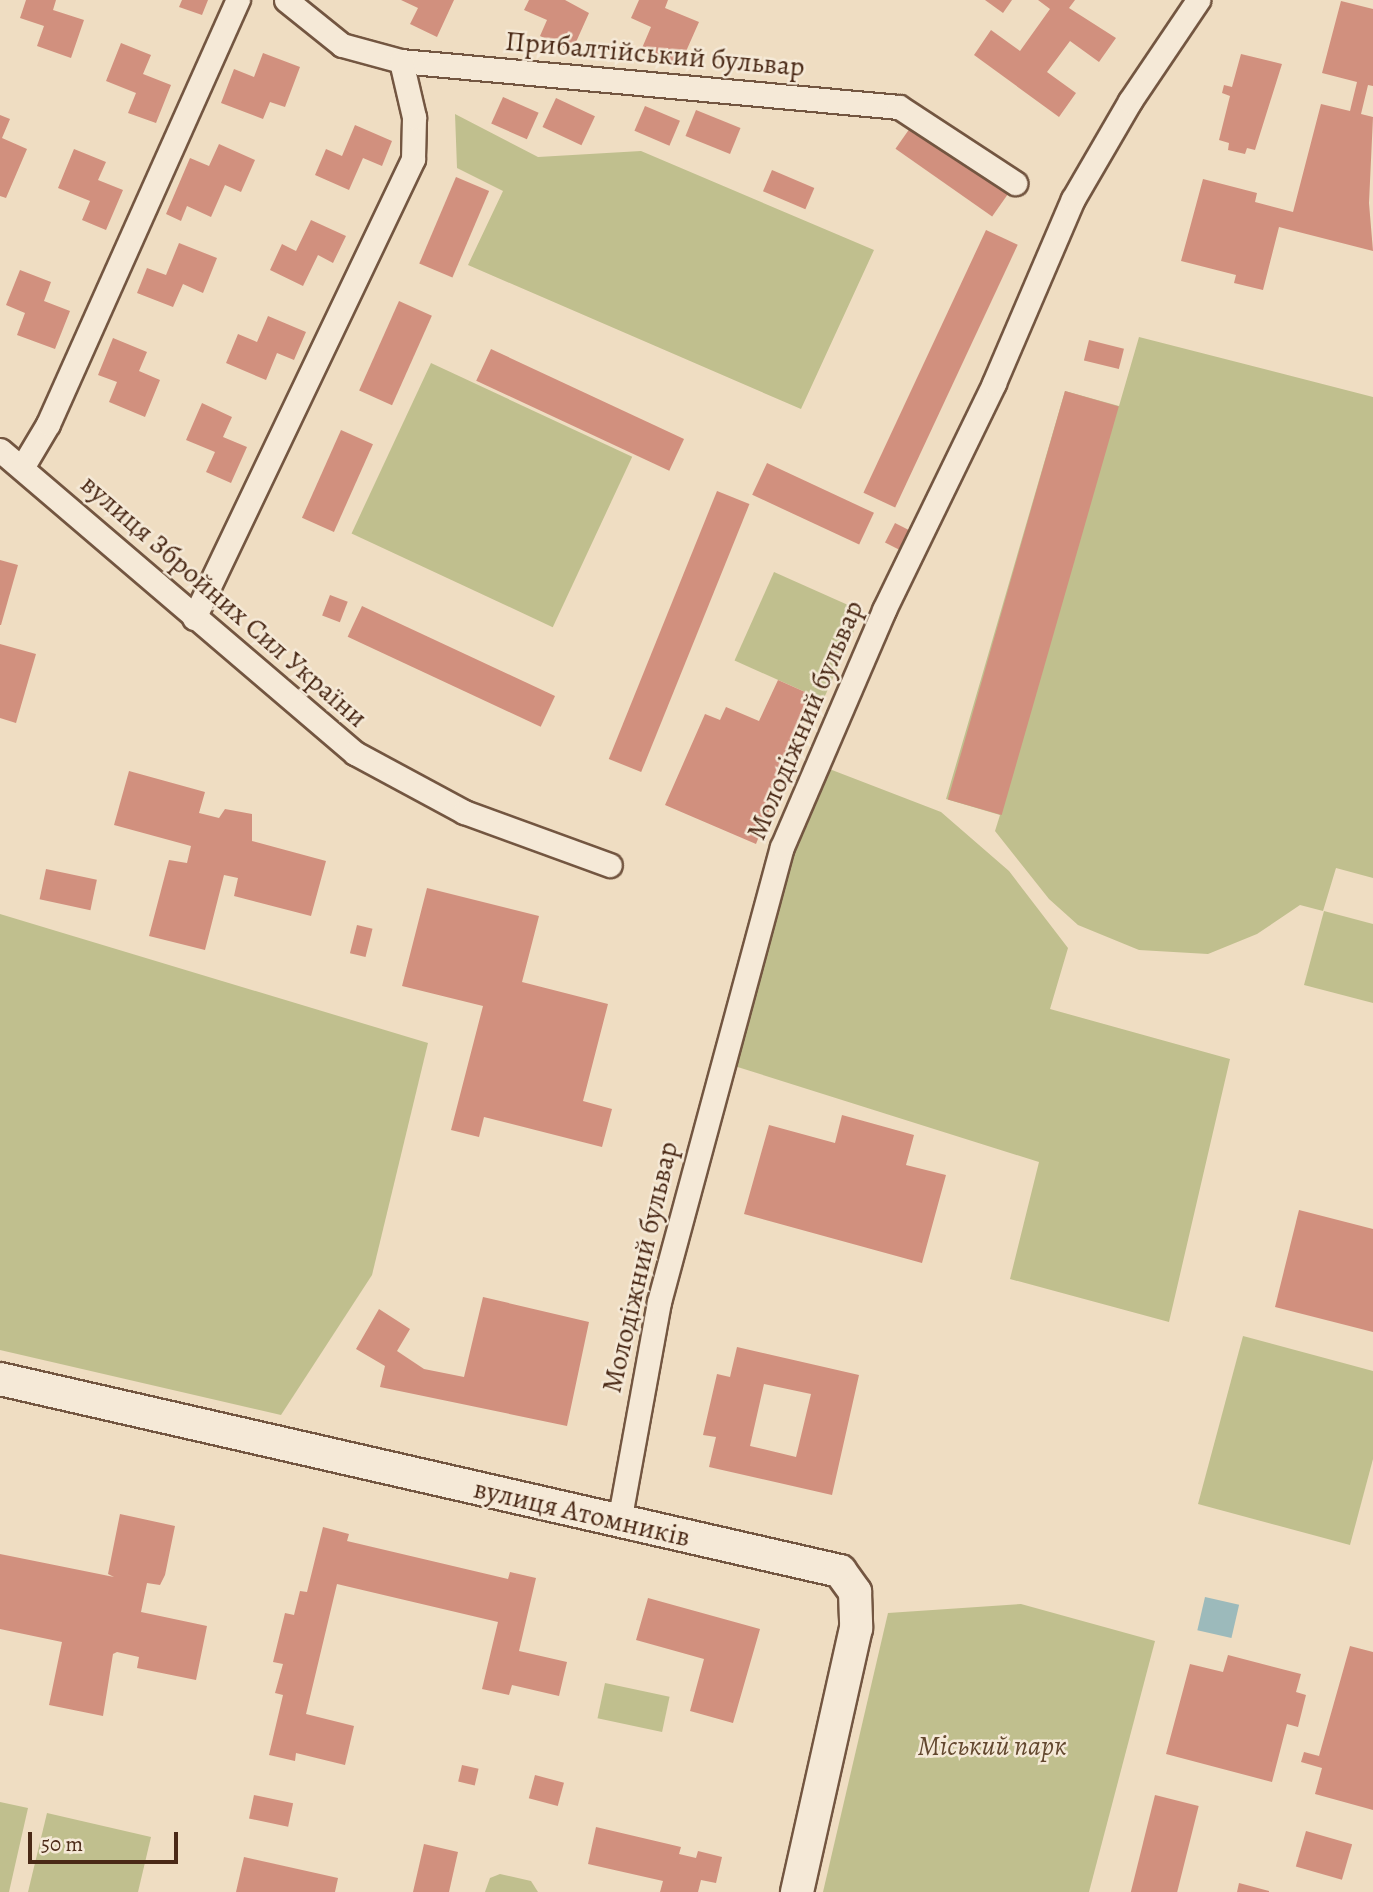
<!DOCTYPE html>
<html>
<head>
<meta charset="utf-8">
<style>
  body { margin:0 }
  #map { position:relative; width:1373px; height:1892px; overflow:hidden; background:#efddc2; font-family:Alegreya,serif }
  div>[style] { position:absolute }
  .green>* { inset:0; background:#c0bf8e; transform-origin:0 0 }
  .water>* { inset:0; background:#9cbabb; transform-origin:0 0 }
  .building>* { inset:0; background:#d1907e; transform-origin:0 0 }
  .roads { filter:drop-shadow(2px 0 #735641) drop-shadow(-2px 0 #735641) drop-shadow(0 2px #735641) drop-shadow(0 -2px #735641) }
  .street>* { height:23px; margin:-11.5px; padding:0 11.5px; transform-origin:11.5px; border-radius:11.5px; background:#f5e9d7 }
  .secondary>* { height:32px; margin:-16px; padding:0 16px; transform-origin:16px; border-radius:16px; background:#f5e9d7 }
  span { translate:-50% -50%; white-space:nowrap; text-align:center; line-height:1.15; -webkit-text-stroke:5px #f5e9d7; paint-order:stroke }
  .street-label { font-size:28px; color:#4a2916 }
  .park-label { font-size:28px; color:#62472e; font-style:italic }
  .scale { position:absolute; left:28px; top:1832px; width:150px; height:32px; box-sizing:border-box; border:4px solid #4a2916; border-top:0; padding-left:9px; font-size:21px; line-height:24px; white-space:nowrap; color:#4a2916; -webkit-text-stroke:5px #f5e9d7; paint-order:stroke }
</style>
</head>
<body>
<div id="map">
  <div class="green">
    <i style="clip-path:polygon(455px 114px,538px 157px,641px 151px,874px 250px,801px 409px,468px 265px,503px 191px,457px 168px)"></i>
    <i style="clip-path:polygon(1139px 337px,1373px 397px,1373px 878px,1336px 868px,1323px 911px,1300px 905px,1257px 934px,1208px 954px,1139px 950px,1078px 925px,1049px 899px,995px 831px,1000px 815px,946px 799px,1065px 391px,1119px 406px)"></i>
    <i style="left:431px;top:363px;width:222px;height:188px;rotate:25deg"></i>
    <i style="left:774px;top:572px;width:97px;height:97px;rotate:24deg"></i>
    <i style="clip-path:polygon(819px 765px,941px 812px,1009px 871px,1068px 948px,1050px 1009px,1230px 1059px,1169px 1322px,1010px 1279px,1039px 1162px,728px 1064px,773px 886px)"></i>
    <i style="clip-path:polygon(1324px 911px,1373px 924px,1373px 1003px,1304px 985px)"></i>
    <i style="clip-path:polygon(0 914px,428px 1043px,372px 1275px,281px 1415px,0 1350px)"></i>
    <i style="clip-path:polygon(1243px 1336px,1373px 1371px,1373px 1459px,1350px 1545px,1198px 1504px)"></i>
    <i style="clip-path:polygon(1021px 1604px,1155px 1641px,1089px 1892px,823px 1892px,888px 1613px)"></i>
    <i style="left:605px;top:1683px;width:66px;height:36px;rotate:12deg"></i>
    <i style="clip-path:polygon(0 1802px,28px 1808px,9px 1892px,0 1892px)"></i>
    <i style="clip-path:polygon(47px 1813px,151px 1837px,138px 1892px,28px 1892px)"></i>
    <i style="clip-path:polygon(500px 1874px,531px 1881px,538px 1892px,485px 1892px,490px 1878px)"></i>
  </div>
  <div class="water">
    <i style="left:1205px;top:1597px;width:35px;height:34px;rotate:13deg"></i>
  </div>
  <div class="building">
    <i style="clip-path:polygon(26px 0,56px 0,53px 10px,84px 20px,71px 58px,37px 46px,44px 26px,20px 18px)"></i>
    <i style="clip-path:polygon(182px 0,208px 0,202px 15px,179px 7px)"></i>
    <i style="clip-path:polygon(401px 0,454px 0,437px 37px,410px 24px,418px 8px)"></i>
    <i style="clip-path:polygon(529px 0,565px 0,589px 13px,572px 51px,540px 36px,547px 20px,524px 10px)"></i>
    <i style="clip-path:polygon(639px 0,668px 0,665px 8px,699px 22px,680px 65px,642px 48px,651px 27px,631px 18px)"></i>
    <i style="clip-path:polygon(985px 0,1012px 0,1003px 13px)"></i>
    <i style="clip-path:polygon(1038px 0,1075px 0,1069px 8px,1116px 38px,1099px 62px,1070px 41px,1047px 72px,1076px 93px,1059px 117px,974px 55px,991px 30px,1020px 51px,1050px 9px)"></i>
    <i style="clip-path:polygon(1341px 1px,1373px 9px,1373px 86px,1368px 85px,1361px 114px,1373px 117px,1369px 203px,1373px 251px,1279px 227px,1263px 290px,1234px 283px,1236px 275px,1181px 261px,1203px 179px,1257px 193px,1255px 202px,1293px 212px,1321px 104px,1350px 111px,1357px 82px,1322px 73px)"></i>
    <i style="clip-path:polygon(121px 43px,151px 55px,143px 74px,171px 85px,156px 123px,128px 113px,136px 93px,106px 81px)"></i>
    <i style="clip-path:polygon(263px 53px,300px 67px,285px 107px,270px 102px,263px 119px,221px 103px,234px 69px,254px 77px)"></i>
    <i style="clip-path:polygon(1241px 54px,1282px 64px,1255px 150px,1247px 148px,1245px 154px,1228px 150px,1229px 143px,1219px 140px,1230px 96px,1222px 93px,1224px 85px,1232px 87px)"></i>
    <i style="left:503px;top:97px;width:39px;height:29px;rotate:24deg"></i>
    <i style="left:556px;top:98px;width:43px;height:32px;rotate:25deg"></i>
    <i style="left:645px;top:106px;width:38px;height:27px;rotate:23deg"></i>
    <i style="left:696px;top:110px;width:48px;height:28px;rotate:22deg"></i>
    <i style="clip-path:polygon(0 115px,10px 119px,2px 138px,27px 149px,6px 198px,0 196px)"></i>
    <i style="left:915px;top:121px;width:118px;height:34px;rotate:35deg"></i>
    <i style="clip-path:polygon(355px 125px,392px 141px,382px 166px,363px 158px,349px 190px,315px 175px,326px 149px,342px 156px)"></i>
    <i style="clip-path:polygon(219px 144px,255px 160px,241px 192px,225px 185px,211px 217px,187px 206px,181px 221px,166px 214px,190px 158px,209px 166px)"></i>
    <i style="clip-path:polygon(74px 149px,106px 162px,98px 180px,123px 190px,106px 230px,82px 220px,90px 201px,58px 188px)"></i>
    <i style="left:772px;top:170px;width:46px;height:23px;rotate:23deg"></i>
    <i style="left:456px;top:177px;width:36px;height:94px;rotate:23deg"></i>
    <i style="clip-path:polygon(311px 220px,346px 236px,333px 263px,318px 255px,303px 286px,270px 270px,282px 244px,296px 251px)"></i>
    <i style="left:986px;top:230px;width:35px;height:290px;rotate:25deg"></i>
    <i style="clip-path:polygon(179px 243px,217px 258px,203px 293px,183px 284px,173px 307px,137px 293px,147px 268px,166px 275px)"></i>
    <i style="clip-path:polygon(20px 270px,51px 282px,44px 301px,70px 311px,55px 349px,17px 335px,25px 313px,6px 305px)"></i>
    <i style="left:399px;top:301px;width:36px;height:98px;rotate:24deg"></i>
    <i style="clip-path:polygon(268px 316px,306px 332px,294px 360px,277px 353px,266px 380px,226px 363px,238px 334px,257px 342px)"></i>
    <i style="clip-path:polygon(113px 338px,147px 352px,139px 371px,160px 380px,145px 417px,109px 402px,117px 382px,98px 375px)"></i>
    <i style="left:1089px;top:340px;width:36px;height:21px;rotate:14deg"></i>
    <i style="left:491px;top:349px;width:213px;height:35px;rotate:25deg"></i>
    <i style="left:1065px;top:391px;width:56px;height:425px;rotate:16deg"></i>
    <i style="clip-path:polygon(202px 403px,232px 417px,223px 437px,247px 447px,231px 483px,206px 472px,215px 452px,186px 440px)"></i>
    <i style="left:341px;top:430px;width:35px;height:96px;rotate:24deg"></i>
    <i style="left:767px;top:463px;width:118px;height:35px;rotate:25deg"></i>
    <i style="left:717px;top:491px;width:35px;height:289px;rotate:22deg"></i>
    <i style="left:895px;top:523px;width:16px;height:22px;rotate:27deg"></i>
    <i style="clip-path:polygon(0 560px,18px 565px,1px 625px,0 625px)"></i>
    <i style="left:330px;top:595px;width:19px;height:22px;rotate:21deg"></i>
    <i style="left:362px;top:606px;width:213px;height:34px;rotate:25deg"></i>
    <i style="clip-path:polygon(0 644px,36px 654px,16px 723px,0 718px)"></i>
    <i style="clip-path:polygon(778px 680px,814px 696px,756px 844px,665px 805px,705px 714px,720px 720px,726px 707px,759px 721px)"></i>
    <i style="clip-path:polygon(129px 771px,205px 792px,199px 813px,219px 818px,225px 809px,252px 814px,252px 841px,326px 861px,311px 916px,234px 896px,238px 878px,224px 875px,205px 950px,149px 936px,169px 860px,187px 863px,191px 846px,114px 825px)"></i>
    <i style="left:46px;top:869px;width:52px;height:31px;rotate:12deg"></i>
    <i style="clip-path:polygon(427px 888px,539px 916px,522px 982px,608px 1004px,583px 1101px,612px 1109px,602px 1147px,484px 1117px,479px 1137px,451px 1130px,483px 1006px,402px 986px)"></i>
    <i style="left:357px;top:925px;width:16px;height:29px;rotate:14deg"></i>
    <i style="clip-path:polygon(842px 1115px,914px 1135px,906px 1165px,946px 1175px,922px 1263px,744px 1214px,769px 1125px,835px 1143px)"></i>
    <i style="clip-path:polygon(1299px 1210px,1373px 1229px,1373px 1332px,1275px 1307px)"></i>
    <i style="clip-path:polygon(483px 1297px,589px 1322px,567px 1426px,380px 1387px,385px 1366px,356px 1349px,379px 1309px,410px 1329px,397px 1351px,424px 1369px,464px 1377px)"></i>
    <i style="clip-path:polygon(evenodd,737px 1347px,859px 1375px,832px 1495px,709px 1467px,716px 1437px,703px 1435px,717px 1374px,730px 1377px,737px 1347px,764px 1384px,811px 1394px,796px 1457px,750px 1446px,764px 1384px)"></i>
    <i style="clip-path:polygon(120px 1514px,175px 1526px,165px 1575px,160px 1585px,147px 1583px,141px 1612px,207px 1626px,196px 1680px,137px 1668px,139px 1657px,117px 1652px,113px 1654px,103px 1716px,49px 1705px,62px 1642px,0 1629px,0 1554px,114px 1577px,108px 1574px)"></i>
    <i style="clip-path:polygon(323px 1527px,349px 1534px,347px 1541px,508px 1579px,510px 1572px,536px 1578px,519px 1651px,567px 1662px,559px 1696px,512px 1685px,509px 1695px,482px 1689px,498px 1622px,337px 1584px,306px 1714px,354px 1726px,345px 1765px,296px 1753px,295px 1761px,269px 1755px,283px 1695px,275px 1693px,283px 1664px,273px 1662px,285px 1613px,294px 1615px,300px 1591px,307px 1592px)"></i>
    <i style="clip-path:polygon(648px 1598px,760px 1629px,733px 1723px,690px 1711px,704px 1659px,636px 1640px)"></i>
    <i style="clip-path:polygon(1350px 1646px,1373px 1652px,1373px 1810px,1315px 1794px,1322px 1768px,1301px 1762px,1304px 1752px,1319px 1756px)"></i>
    <i style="clip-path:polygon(1228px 1655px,1301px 1674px,1296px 1692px,1306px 1695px,1298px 1727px,1287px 1724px,1272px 1782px,1166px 1754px,1190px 1664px,1223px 1672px)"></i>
    <i style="left:462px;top:1765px;width:17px;height:17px;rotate:13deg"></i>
    <i style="left:535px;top:1775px;width:30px;height:24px;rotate:15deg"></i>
    <i style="left:254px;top:1795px;width:40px;height:24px;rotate:12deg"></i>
    <i style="left:1155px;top:1795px;width:45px;height:100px;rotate:14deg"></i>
    <i style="clip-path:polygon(596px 1827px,681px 1847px,679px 1854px,696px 1858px,698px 1851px,722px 1857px,716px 1883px,701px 1880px,698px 1892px,660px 1892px,663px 1881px,588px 1864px)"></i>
    <i style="left:1306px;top:1831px;width:48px;height:37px;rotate:16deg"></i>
    <i style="clip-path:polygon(424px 1844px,458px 1852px,449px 1892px,413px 1892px)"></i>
    <i style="clip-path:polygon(244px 1857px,338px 1878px,335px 1892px,236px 1892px)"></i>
    <i style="clip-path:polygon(1239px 1883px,1269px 1891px,1269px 1892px,1237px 1892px)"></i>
  </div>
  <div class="roads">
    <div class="street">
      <i style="left:286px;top:0;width:72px;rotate:38.8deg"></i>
      <i style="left:342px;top:45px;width:61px;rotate:15.2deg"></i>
      <i style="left:401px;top:61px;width:500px;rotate:5.28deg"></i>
      <i style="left:899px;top:107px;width:139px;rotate:33.2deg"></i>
      <i style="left:0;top:450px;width:467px;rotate:40.5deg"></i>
      <i style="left:355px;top:753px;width:124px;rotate:28.4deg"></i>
      <i style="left:464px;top:812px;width:155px;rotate:20deg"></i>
      <i style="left:23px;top:466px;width:49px;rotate:-59.2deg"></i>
      <i style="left:48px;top:424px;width:465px;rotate:-65.9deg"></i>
      <i style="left:194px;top:618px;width:509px;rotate:-64.49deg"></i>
      <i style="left:413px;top:159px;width:42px;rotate:-88.6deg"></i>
      <i style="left:414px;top:117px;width:57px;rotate:-103.1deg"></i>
      <i style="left:619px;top:1522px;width:224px;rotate:-79.7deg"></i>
      <i style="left:659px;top:1302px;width:471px;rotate:-74.9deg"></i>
      <i style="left:782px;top:847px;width:258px;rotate:-66.7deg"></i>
      <i style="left:884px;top:610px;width:252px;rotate:-64.1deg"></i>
      <i style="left:994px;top:383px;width:200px;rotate:-66.8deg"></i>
      <i style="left:1073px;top:199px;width:113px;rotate:-59.8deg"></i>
      <i style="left:1130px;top:101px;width:122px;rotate:-56deg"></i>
    </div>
    <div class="secondary">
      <i style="left:0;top:1379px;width:862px;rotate:12.88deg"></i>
      <i style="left:840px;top:1571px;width:26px;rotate:54deg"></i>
      <i style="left:855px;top:1592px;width:36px;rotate:88deg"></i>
      <i style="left:856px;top:1628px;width:271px;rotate:102.6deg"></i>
    </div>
  </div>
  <div class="street-label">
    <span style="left:655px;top:54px;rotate:5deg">Прибалтійський бульвар</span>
    <span style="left:224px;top:601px;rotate:41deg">вулиця Збройних Сил України</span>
    <span style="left:805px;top:720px;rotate:-67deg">Молодіжний бульвар</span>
    <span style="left:640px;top:1267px;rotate:-77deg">Молодіжний бульвар</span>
    <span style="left:582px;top:1513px;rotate:13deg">вулиця Атомників</span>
  </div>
  <div class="park-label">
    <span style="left:992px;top:1746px">Міський парк</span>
  </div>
  <div class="scale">50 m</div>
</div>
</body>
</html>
